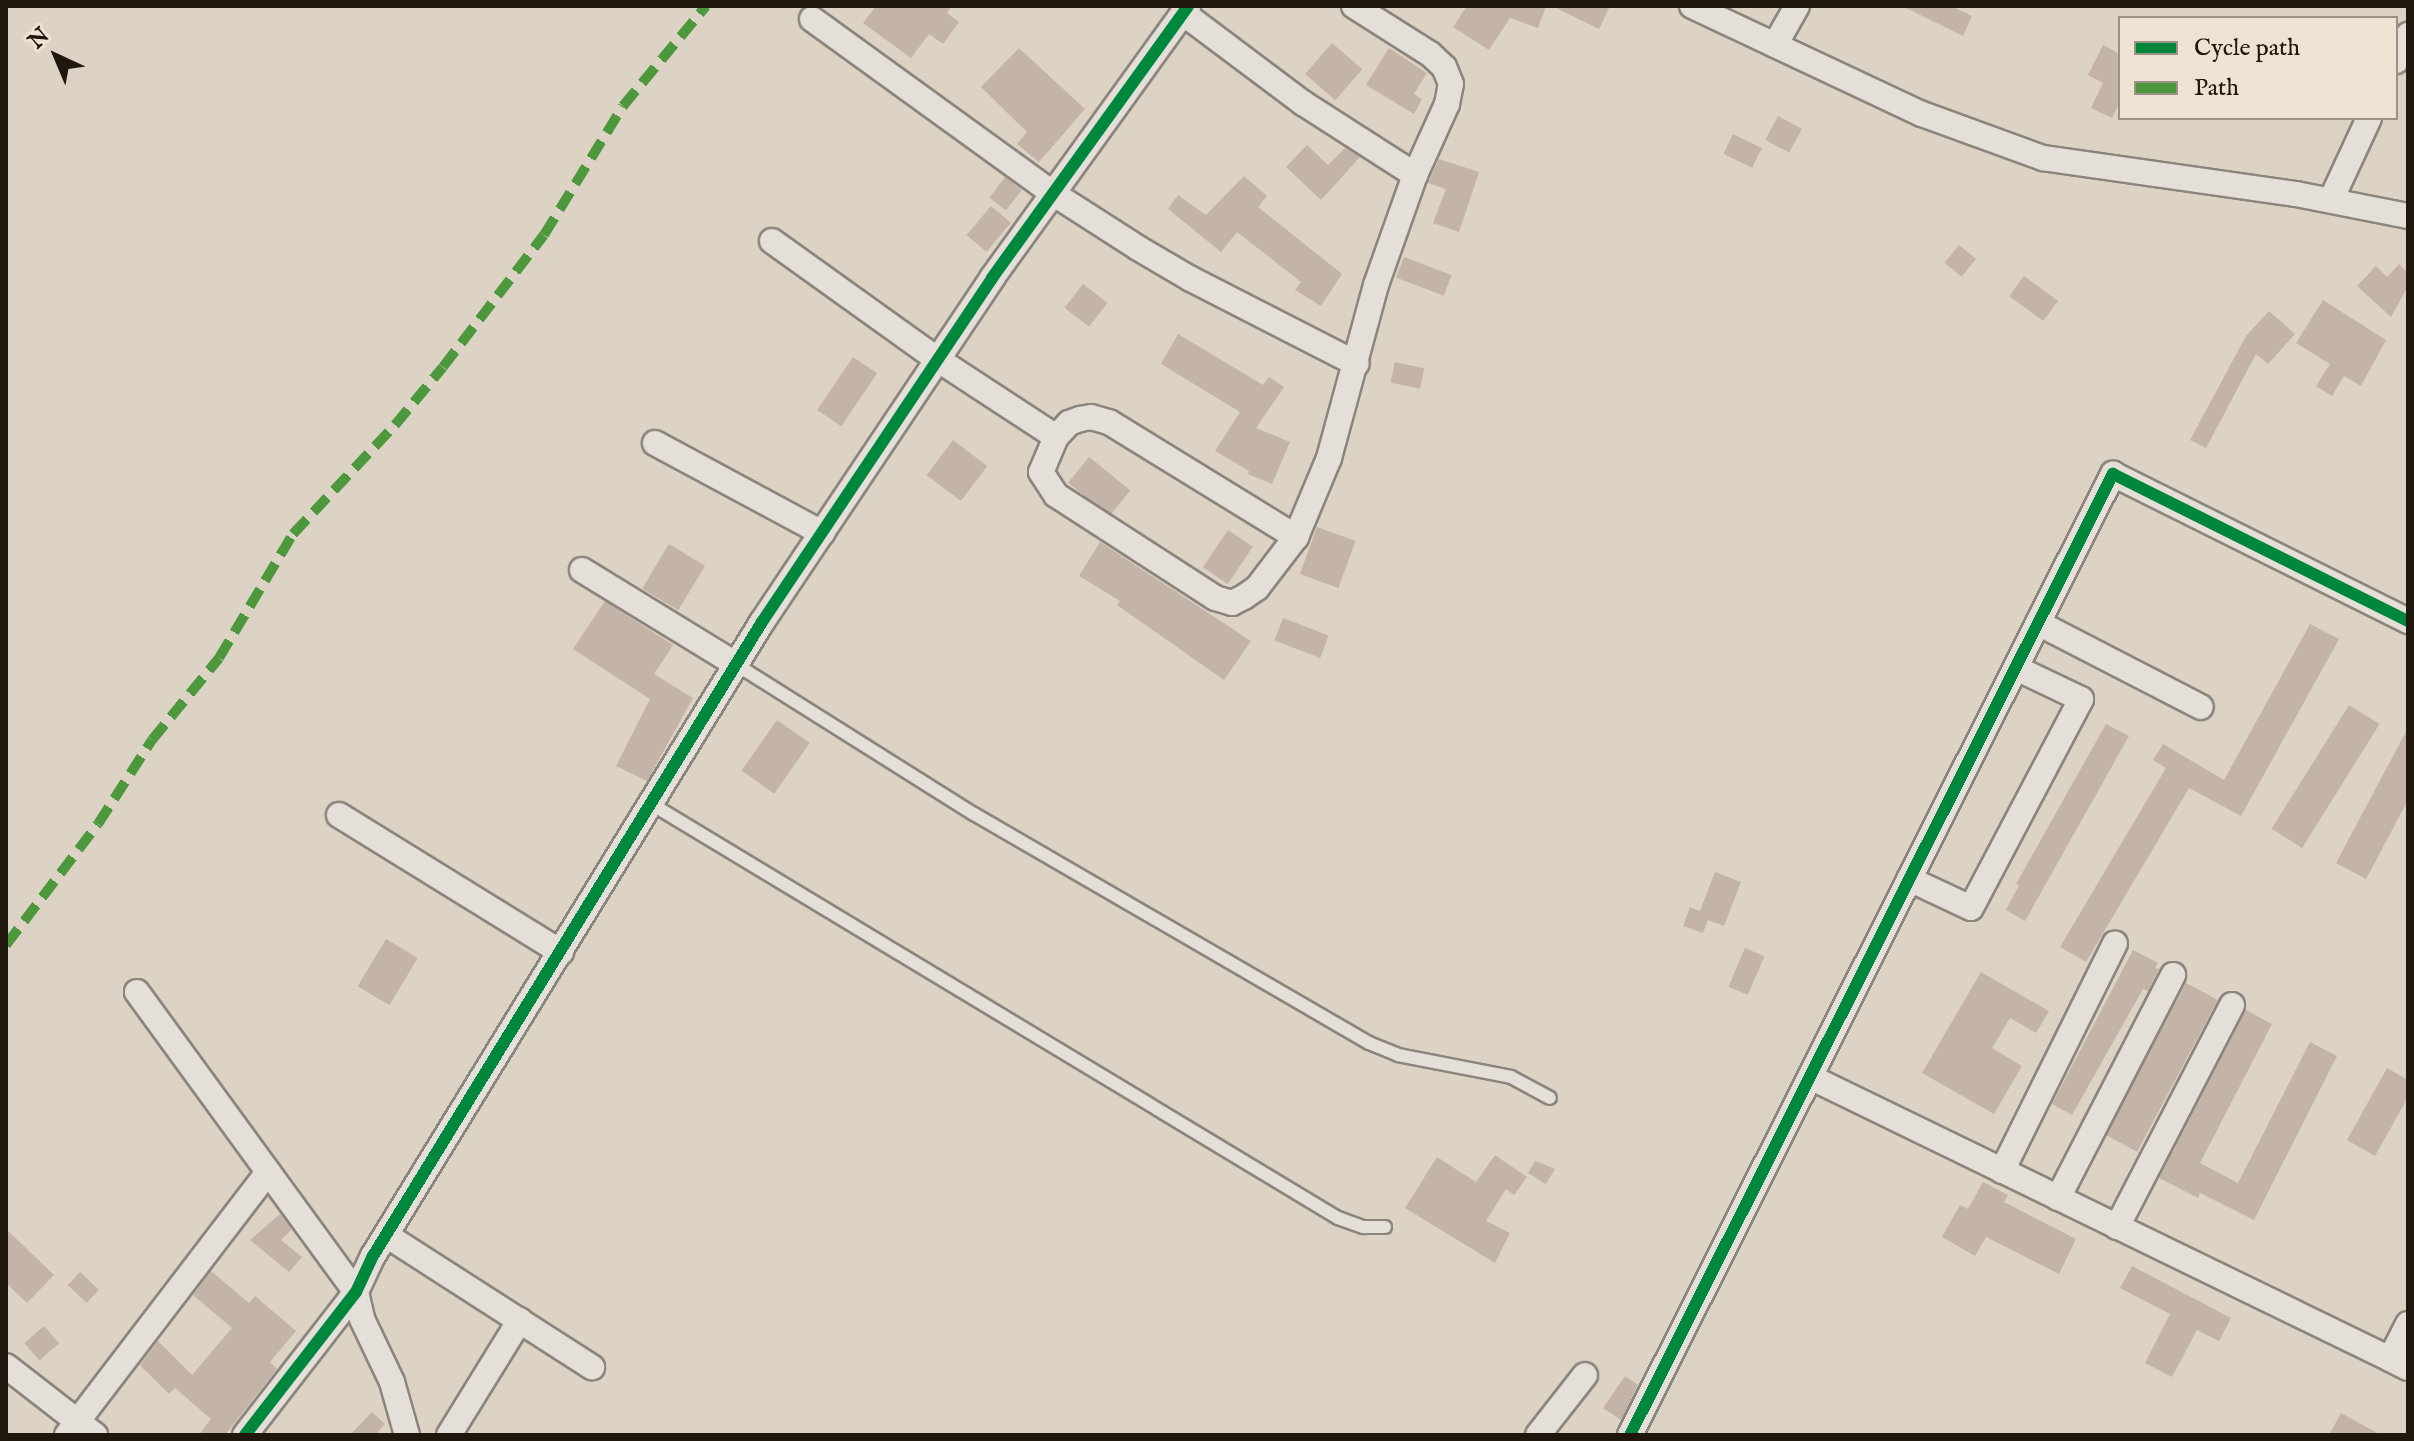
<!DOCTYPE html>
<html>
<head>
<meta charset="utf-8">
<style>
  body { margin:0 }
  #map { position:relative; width:2414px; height:1441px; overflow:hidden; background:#dcd3c5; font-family:"IM FELL English",serif }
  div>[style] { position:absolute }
  .building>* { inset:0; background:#c4b3a7; transform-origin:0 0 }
  .roads { filter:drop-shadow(2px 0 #8b857c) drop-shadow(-2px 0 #8b857c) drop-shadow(0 2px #8b857c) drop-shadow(0 -2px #8b857c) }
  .lane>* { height:12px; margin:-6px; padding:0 6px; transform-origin:6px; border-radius:6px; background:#e4dfd9 }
  .street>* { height:24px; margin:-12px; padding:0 12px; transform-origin:12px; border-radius:12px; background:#e4dfd9 }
  .quiet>* { height:10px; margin-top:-5px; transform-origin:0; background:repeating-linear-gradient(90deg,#4d983c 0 20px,transparent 0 30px) }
  .cycleway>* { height:12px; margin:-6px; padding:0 6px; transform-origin:6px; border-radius:6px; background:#00873e }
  span { translate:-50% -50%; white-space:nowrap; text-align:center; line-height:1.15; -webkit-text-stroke:6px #eee3d3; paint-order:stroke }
  .frame { position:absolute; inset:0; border:8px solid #1f160e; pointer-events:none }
  .legend { position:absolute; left:2118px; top:16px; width:280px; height:104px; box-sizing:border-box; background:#eee3d3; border:2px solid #9b9184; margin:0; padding:10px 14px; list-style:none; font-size:24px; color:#1f160e }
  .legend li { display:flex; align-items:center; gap:16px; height:40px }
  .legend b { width:40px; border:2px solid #9b9184 }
  .north { position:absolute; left:16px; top:16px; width:80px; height:80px; -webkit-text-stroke:6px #eee3d3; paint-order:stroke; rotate:316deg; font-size:22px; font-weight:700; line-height:32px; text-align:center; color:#1f160e }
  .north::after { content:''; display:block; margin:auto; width:28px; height:36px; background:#1f160e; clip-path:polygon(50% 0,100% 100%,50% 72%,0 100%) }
</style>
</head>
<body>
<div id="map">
  <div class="building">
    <i style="clip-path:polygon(876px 6px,952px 6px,947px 13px,959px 22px,943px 44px,929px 34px,911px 58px,863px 23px)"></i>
    <i style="clip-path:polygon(1467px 6px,1546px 6px,1538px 28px,1510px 18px,1489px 50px,1453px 27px)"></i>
    <i style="clip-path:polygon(1552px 6px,1610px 6px,1599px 29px)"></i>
    <i style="clip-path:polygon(1902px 6px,1951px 6px,1972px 16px,1963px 36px)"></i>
    <i style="left:1332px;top:43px;width:40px;height:41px;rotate:41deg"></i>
    <i style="clip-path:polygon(2103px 45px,2118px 53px,2120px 49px,2120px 102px,2112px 118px,2091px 108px,2103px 83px,2088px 75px)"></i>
    <i style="clip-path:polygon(1019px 48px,1085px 109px,1039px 162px,1017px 144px,1027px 132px,981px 87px)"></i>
    <i style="clip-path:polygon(1389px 48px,1427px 73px,1414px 94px,1422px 99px,1414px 114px,1366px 85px)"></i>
    <i style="left:1778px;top:116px;width:27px;height:27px;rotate:28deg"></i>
    <i style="left:1733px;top:134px;width:32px;height:22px;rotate:26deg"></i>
    <i style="clip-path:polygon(1307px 145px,1328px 165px,1345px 148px,1360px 157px,1321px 200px,1286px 167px)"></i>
    <i style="clip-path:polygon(1439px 159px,1479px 172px,1459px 232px,1433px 223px,1446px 189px,1428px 183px)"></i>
    <i style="clip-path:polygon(1244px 176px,1267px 196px,1258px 207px,1342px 274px,1321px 306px,1295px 290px,1301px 282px,1237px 232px,1221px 252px,1168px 209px,1178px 195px,1206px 215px)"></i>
    <i style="left:1005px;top:177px;width:21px;height:26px;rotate:37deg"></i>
    <i style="left:991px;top:206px;width:26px;height:38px;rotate:40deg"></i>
    <i style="left:1959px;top:245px;width:22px;height:23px;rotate:39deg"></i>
    <i style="left:1404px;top:257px;width:51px;height:22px;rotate:21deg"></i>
    <i style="clip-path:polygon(2399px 264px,2408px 273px,2408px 286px,2391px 317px,2357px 286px,2376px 266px,2387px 277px)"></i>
    <i style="left:2024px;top:276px;width:42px;height:25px;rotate:36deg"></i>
    <i style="left:1083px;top:284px;width:31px;height:30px;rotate:38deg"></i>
    <i style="clip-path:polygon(2323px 300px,2386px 340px,2361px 386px,2344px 376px,2332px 396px,2316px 386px,2330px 364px,2296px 343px)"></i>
    <i style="clip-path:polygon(2269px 311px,2295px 334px,2268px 364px,2256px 354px,2206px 448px,2190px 440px,2246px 336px)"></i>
    <i style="clip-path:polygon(1178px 334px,1263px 385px,1269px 377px,1284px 387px,1256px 428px,1290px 442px,1272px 484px,1248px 474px,1249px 471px,1215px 451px,1240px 412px,1161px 364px)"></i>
    <i style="left:853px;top:357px;width:29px;height:64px;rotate:34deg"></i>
    <i style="left:1395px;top:362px;width:30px;height:21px;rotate:12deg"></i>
    <i style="left:953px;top:440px;width:43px;height:44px;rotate:37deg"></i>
    <i style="left:1089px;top:457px;width:53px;height:33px;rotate:39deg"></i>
    <i style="left:1317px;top:527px;width:41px;height:50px;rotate:20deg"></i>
    <i style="left:1228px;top:530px;width:30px;height:45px;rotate:34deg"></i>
    <i style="clip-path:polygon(1100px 542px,1251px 641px,1224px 680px,1117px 605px,1120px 601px,1079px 576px)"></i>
    <i style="left:669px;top:544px;width:42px;height:52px;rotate:31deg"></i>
    <i style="clip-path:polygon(605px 601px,673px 645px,654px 674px,693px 698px,647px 781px,616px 766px,650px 699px,573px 649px)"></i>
    <i style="left:1283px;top:618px;width:49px;height:24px;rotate:21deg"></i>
    <i style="clip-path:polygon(2310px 624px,2339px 639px,2241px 816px,2189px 788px,2086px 962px,2060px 947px,2166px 768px,2153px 760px,2163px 744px,2224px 780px)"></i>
    <i style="left:2349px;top:705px;width:36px;height:146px;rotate:32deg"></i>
    <i style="left:777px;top:720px;width:40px;height:62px;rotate:35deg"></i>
    <i style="clip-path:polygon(2106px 724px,2129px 736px,2025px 921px,2006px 910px,2019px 885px,2016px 884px)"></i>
    <i style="clip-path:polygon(2408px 728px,2408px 800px,2366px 879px,2336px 863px)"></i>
    <i style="clip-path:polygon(1715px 872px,1741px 882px,1724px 926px,1708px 920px,1703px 933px,1683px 926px,1690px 907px,1700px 911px)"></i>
    <i style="left:386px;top:939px;width:37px;height:55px;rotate:31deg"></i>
    <i style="left:1745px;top:948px;width:21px;height:42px;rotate:23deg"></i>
    <i style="clip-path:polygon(2133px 950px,2158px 963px,2155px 968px,2159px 969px,2148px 991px,2143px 989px,2072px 1115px,2052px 1104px)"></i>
    <i style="clip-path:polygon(1981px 972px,2049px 1011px,2036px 1033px,2010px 1018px,1992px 1048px,2022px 1066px,1994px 1114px,1922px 1073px)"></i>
    <i style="left:2186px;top:983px;width:36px;height:172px;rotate:28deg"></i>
    <i style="clip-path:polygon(2246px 1010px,2272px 1024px,2200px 1163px,2238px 1183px,2310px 1042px,2337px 1056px,2254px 1220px,2200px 1193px,2198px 1198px,2159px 1178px)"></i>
    <i style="clip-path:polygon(2387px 1068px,2408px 1080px,2408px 1097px,2375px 1156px,2347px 1140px)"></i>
    <i style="clip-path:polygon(1495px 1155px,1527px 1177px,1514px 1195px,1506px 1189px,1486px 1221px,1510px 1233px,1495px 1263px,1405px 1208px,1437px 1157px,1476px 1182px)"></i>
    <i style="clip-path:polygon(1535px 1161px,1555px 1169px,1546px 1184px,1528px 1173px)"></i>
    <i style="clip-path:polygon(1983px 1182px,2008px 1195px,2004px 1202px,2076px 1239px,2059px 1274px,1986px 1237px,1975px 1256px,1942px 1237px,1960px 1205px,1968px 1209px)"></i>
    <i style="clip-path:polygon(280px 1214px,292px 1229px,281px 1240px,302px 1257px,289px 1272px,250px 1240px)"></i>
    <i style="clip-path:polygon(6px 1229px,54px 1275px,27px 1303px,6px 1283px)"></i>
    <i style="clip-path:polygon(2132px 1266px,2231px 1318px,2219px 1341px,2197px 1330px,2172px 1377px,2145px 1363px,2170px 1314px,2120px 1288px)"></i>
    <i style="clip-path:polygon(211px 1271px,249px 1303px,255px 1296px,296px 1331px,270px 1362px,277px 1369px,225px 1435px,199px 1435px,211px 1419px,175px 1388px,169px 1394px,140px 1365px,158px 1341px,192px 1375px,232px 1328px,193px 1295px)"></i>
    <i style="left:80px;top:1272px;width:26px;height:18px;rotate:43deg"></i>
    <i style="left:44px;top:1326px;width:23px;height:26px;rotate:49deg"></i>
    <i style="clip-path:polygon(1625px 1376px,1638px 1385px,1621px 1420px,1603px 1408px)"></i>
    <i style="clip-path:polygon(372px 1412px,385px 1424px,375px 1435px,350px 1435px)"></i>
    <i style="clip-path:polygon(2341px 1413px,2381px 1435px,2329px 1435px)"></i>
  </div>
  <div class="roads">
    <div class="lane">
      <i style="left:737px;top:665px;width:280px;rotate:32.2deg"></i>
      <i style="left:974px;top:814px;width:457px;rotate:30.1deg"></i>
      <i style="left:1369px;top:1043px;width:31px;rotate:22deg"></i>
      <i style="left:1398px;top:1055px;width:115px;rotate:11deg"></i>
      <i style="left:1511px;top:1077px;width:44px;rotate:28.3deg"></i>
      <i style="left:653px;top:805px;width:800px;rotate:31.09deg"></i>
      <i style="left:1338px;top:1218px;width:27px;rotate:20deg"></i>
      <i style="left:1363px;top:1227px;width:22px"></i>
    </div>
    <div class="street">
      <i style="left:1692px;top:6px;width:254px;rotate:25.2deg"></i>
      <i style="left:1922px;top:114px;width:129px;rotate:20deg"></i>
      <i style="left:2043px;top:158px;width:256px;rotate:8.1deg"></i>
      <i style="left:2296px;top:194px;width:114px;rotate:11.1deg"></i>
      <i style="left:1183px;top:13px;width:150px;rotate:36.9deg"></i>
      <i style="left:1303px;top:103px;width:133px;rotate:32.7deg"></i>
      <i style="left:812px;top:19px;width:299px;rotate:35.9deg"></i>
      <i style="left:1054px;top:194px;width:100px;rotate:32.7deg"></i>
      <i style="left:1138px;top:248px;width:61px;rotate:30.3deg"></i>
      <i style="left:1191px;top:279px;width:186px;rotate:27.1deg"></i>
      <i style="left:1775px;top:45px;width:45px;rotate:-60.6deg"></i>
      <i style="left:2396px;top:61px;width:29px;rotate:-65deg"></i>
      <i style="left:2331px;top:200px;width:90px;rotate:-65.1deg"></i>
      <i style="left:772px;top:241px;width:203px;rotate:35.6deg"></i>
      <i style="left:937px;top:359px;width:142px;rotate:33.2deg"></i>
      <i style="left:1056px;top:437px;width:19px;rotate:-47deg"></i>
      <i style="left:1069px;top:423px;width:12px;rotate:-20deg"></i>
      <i style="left:1080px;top:419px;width:11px;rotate:-10deg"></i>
      <i style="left:1091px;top:417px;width:19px;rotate:16deg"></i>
      <i style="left:1109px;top:422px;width:220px;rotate:31.6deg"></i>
      <i style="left:1056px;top:437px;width:38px;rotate:113deg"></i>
      <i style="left:1041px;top:472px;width:27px;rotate:57deg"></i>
      <i style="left:1056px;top:495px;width:189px;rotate:32.9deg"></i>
      <i style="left:1215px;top:598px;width:18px;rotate:16deg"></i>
      <i style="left:1232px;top:603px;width:13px;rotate:-27deg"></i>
      <i style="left:1244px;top:597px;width:16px;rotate:-35deg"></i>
      <i style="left:1257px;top:588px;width:64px;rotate:-52.6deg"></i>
      <i style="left:1296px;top:537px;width:86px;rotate:-67.3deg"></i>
      <i style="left:1329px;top:458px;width:179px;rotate:-74.8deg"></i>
      <i style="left:1376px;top:285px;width:117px;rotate:-70.5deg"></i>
      <i style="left:1415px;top:175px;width:78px;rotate:-65.7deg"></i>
      <i style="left:1447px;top:104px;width:20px;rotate:-79deg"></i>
      <i style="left:1451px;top:84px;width:18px;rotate:-112deg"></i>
      <i style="left:1444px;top:67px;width:19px;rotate:-137deg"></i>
      <i style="left:1430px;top:54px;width:90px;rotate:-147.7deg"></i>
      <i style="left:655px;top:443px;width:190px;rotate:28.3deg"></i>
      <i style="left:582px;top:570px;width:182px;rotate:31.5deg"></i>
      <i style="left:2038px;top:623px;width:183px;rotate:27.3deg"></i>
      <i style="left:339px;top:815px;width:261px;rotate:31.7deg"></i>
      <i style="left:1909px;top:879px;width:68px;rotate:25.1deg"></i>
      <i style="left:1971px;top:908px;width:236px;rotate:-62.2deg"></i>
      <i style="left:2081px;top:699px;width:72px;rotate:-154.5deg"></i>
      <i style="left:137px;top:992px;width:371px;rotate:53.9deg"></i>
      <i style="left:356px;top:1292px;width:28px;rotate:77deg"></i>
      <i style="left:362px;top:1319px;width:70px;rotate:64.5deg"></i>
      <i style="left:392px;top:1382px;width:55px;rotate:74.2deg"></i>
      <i style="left:1810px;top:1077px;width:645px;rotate:25.93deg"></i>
      <i style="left:2002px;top:1171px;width:254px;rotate:-63.6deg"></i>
      <i style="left:2058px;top:1198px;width:251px;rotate:-62.7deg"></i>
      <i style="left:2117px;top:1227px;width:250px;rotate:-62.6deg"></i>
      <i style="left:386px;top:1235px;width:245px;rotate:32.7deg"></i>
      <i style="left:2408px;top:1324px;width:39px;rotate:117deg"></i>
      <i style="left:2390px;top:1359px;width:20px;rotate:27deg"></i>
      <i style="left:6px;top:1366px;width:113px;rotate:37.8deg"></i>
      <i style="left:67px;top:1435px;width:331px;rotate:-52.6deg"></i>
      <i style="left:245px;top:1435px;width:181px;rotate:-52.2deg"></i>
      <i style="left:356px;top:1292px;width:40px;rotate:-65deg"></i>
      <i style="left:373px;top:1256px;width:744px;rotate:-58.47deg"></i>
      <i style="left:762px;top:622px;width:414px;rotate:-56.2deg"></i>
      <i style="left:992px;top:278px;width:335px;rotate:-54.2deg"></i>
      <i style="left:449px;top:1435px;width:135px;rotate:-58.3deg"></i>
      <i style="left:1538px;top:1435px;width:76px;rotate:-51.9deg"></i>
      <i style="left:1630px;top:1435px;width:1076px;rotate:-63.32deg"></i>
      <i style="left:2113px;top:474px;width:330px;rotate:26.5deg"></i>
    </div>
  </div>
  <div class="quiet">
    <i style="left:6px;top:945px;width:152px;rotate:-52.8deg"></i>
    <i style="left:98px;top:824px;width:100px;rotate:-57.3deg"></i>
    <i style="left:152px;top:740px;width:106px;rotate:-50.7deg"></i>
    <i style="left:219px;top:658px;width:144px;rotate:-59.2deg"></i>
    <i style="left:293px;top:534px;width:149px;rotate:-46.9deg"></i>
    <i style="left:395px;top:425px;width:75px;rotate:-50.4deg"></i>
    <i style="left:443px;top:367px;width:166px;rotate:-52.6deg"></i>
    <i style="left:544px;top:235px;width:151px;rotate:-58.5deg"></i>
    <i style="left:623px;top:106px;width:130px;rotate:-50.3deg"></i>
  </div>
  <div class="cycleway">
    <i style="left:245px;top:1435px;width:181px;rotate:-52.2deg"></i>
    <i style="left:356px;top:1292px;width:40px;rotate:-65deg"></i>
    <i style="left:373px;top:1256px;width:744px;rotate:-58.47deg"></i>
    <i style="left:762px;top:622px;width:414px;rotate:-56.2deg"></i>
    <i style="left:992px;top:278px;width:335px;rotate:-54.2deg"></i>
    <i style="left:1630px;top:1435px;width:1076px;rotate:-63.32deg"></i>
    <i style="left:2113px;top:474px;width:330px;rotate:26.5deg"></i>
  </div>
  <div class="frame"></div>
  <ul class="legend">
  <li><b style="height:10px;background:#00873e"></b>Cycle path</li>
  <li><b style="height:10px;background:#4d983c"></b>Path</li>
  </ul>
  <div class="north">N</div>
</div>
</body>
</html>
